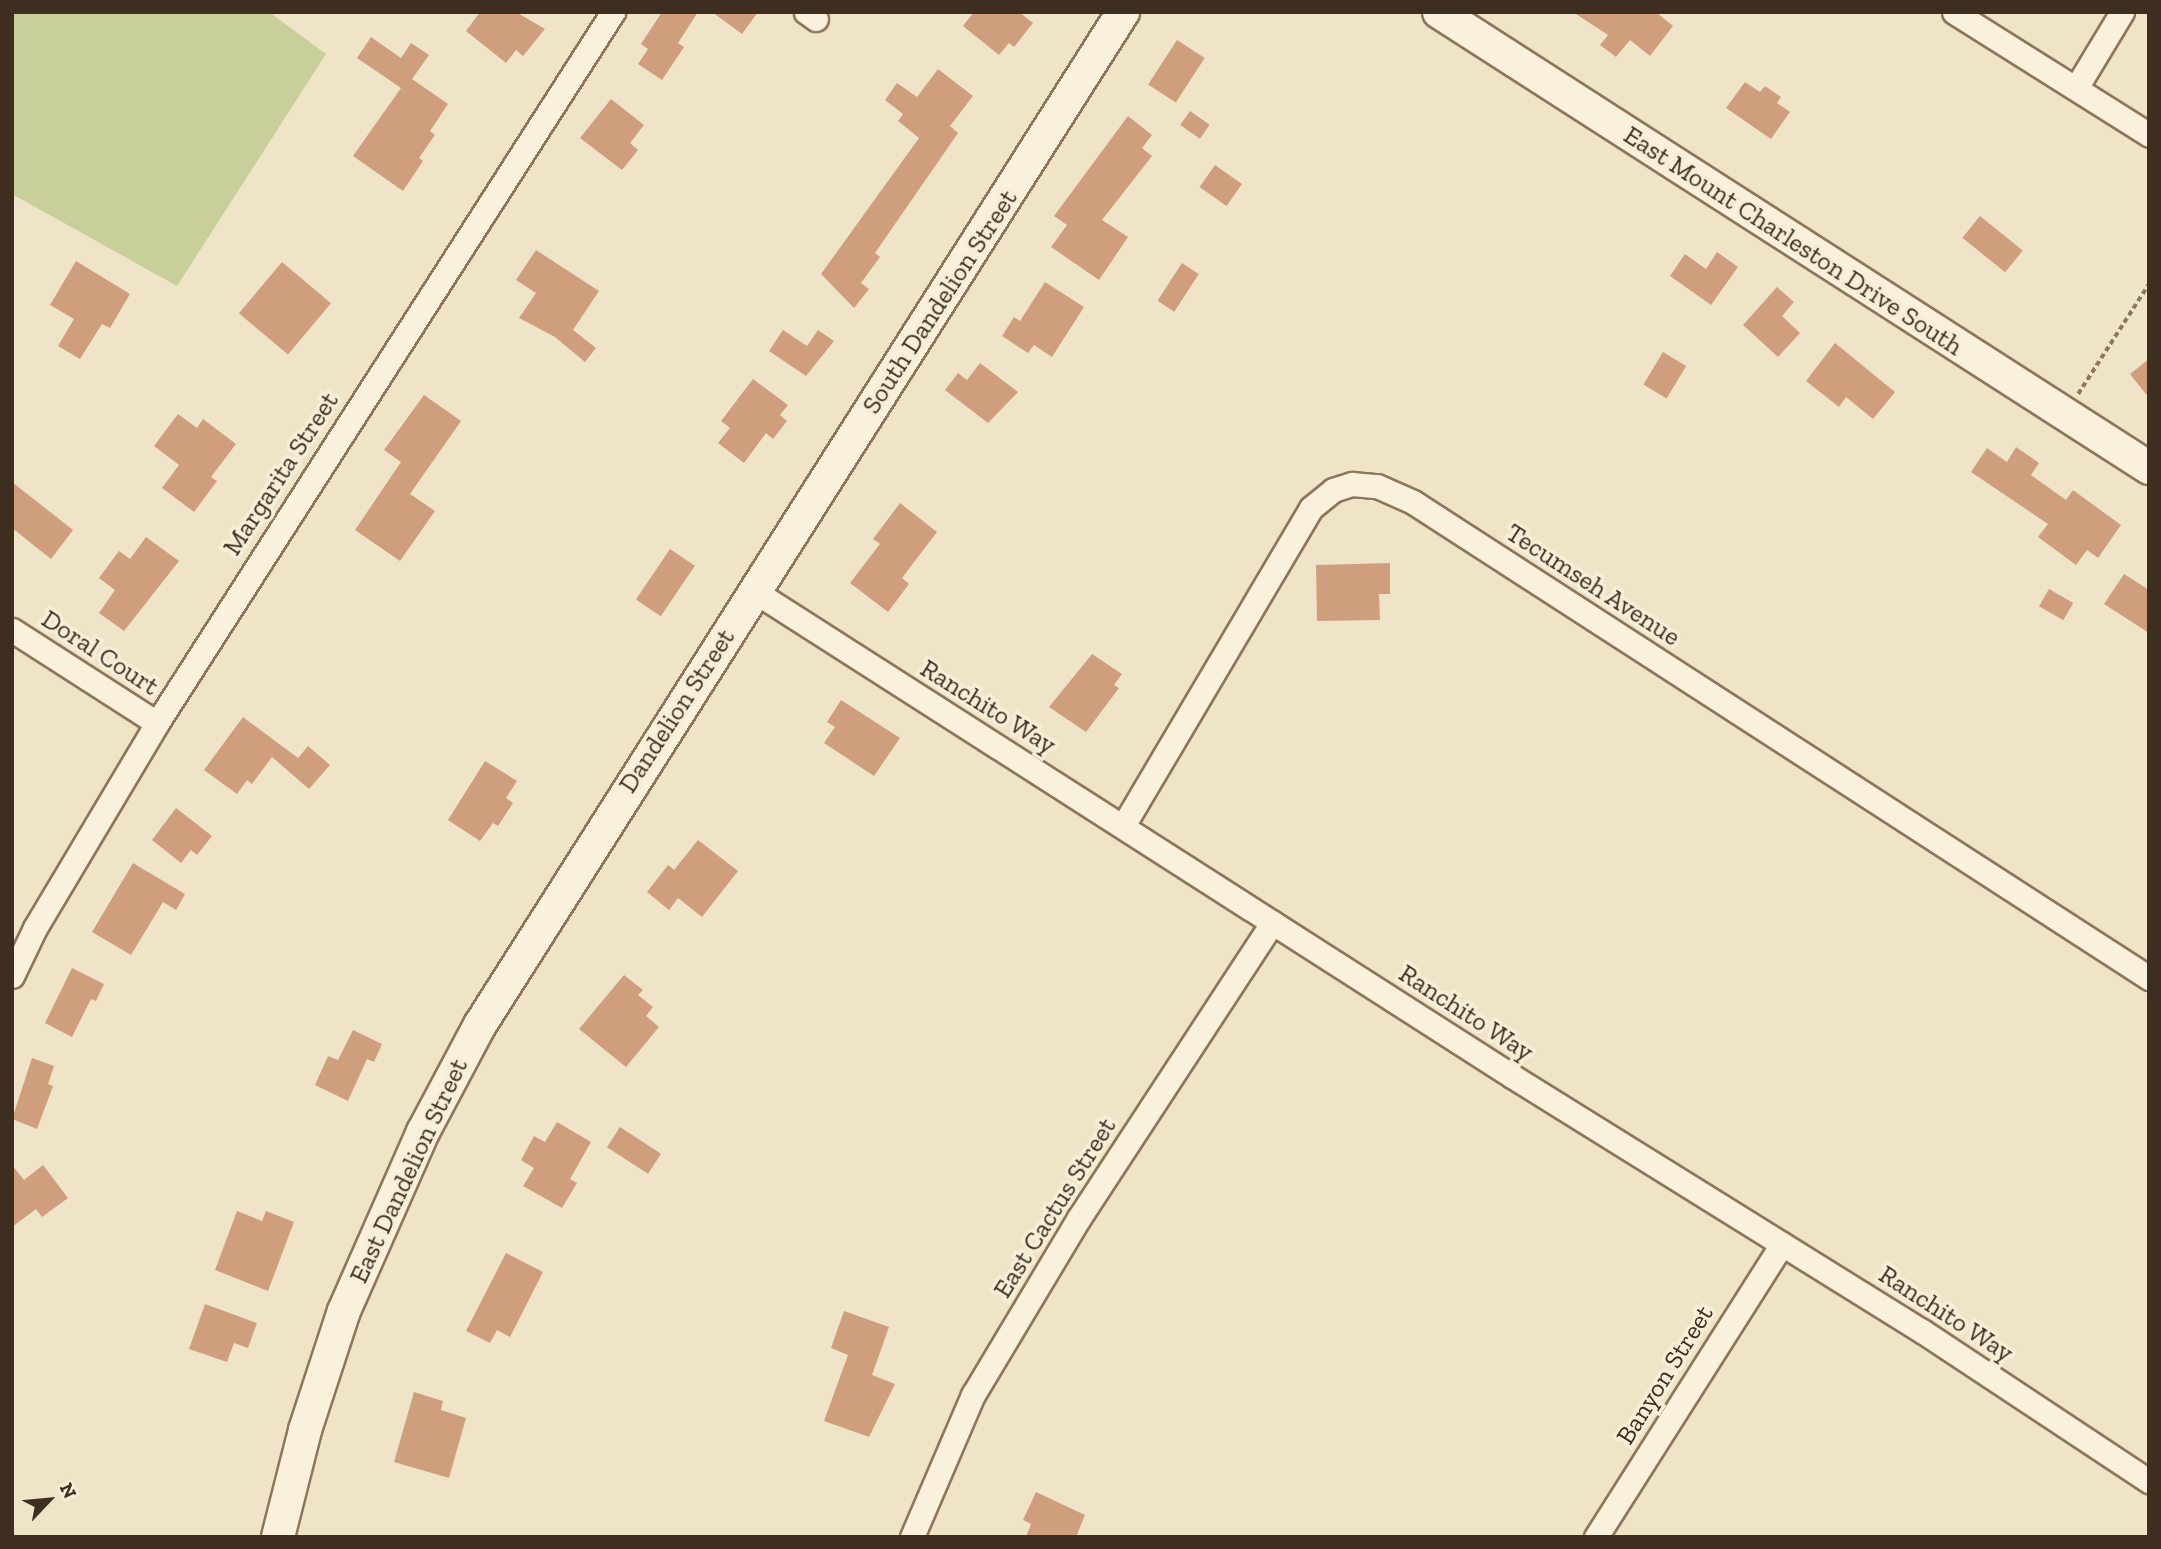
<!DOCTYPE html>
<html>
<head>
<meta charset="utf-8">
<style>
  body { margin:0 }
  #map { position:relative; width:2161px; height:1549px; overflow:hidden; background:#f0e4c8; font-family:"Zilla Slab",serif }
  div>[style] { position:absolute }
  .green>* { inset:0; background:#c9cf9b }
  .building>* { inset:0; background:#cf9f7d; transform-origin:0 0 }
  .path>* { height:3.5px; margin-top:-1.75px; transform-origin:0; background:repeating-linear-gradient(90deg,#8d765c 0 5px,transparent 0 8.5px) }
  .roads { filter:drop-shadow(2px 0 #8d765c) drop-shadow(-2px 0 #8d765c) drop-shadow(0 2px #8d765c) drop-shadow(0 -2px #8d765c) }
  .street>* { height:23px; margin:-11.5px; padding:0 11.5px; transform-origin:11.5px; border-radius:11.5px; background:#faf1dc }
  .secondary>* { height:32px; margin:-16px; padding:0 16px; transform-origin:16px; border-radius:16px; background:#faf1dc }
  span { translate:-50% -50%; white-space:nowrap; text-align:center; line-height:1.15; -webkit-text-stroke:7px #f7eed8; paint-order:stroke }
  .street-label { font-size:26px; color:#3d2e20 }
  .frame { position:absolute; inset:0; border:14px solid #3d2e20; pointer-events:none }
  .north { position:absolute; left:14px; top:1465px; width:70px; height:70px; -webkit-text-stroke:5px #f7eed8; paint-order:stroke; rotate:64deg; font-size:19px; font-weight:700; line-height:28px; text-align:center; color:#3d2e20 }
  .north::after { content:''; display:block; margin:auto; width:24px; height:32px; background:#3d2e20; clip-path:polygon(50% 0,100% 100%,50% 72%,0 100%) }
</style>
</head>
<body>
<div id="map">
  <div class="green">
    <i style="clip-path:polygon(12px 12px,269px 12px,326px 54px,177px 286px,12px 194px)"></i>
  </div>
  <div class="building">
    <i style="clip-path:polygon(480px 12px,516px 12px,545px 29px,523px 56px,516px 50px,506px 63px,466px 31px)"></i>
    <i style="clip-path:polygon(662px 12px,698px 12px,678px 43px,684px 47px,662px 80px,638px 64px,648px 49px,641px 44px)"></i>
    <i style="clip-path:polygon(712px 12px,758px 12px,742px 34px)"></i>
    <i style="clip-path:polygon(974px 12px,1019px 12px,1033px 23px,1014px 47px,1009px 43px,999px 55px,963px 26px)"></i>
    <i style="clip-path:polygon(1573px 12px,1656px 12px,1673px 26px,1650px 56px,1630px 40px,1616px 57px,1600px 45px,1608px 35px)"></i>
    <i style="clip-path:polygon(371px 37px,401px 58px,411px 43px,429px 55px,412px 79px,448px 104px,430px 131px,435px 135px,419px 158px,423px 161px,403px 191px,353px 156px,401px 88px,357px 58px)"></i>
    <i style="left:1177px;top:40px;width:33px;height:53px;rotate:33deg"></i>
    <i style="clip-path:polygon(938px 69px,973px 96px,950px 126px,958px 133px,875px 253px,880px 257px,861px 283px,869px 289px,854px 308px,821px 274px,919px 138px,898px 121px,903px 114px,885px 100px,897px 83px,917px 97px)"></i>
    <i style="clip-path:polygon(1745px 82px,1760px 92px,1765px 86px,1781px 97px,1777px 103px,1790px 112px,1771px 139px,1726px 108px)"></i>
    <i style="clip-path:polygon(611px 99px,644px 125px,630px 143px,638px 150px,622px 170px,580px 138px)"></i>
    <i style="left:1190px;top:111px;width:24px;height:17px;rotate:35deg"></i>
    <i style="clip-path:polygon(1128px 116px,1152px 135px,1142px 148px,1152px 156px,1102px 220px,1128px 237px,1099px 280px,1051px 247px,1067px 225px,1054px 216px)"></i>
    <i style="left:1215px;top:165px;width:33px;height:27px;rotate:35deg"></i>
    <i style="left:1980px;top:216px;width:55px;height:28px;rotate:39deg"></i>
    <i style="clip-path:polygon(536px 250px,599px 291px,573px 330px,596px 348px,585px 362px,555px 337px,519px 318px,536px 293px,516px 280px)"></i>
    <i style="clip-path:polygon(1717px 252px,1738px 267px,1711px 305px,1670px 276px,1685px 254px,1706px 269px)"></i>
    <i style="clip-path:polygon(76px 261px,130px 294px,110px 328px,102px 324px,80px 359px,58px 346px,74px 319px,50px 305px)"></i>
    <i style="left:282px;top:262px;width:64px;height:67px;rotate:40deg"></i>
    <i style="left:1182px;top:263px;width:20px;height:45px;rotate:33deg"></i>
    <i style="clip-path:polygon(1045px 282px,1084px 307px,1052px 357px,1034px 345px,1028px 353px,1002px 336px,1014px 317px,1020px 321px)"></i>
    <i style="clip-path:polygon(1777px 287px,1794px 302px,1782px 316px,1800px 333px,1778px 357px,1743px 325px)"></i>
    <i style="clip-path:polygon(783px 330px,807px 346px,818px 330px,834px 341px,806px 376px,769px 351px)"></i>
    <i style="clip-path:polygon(1835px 343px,1895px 392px,1873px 419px,1846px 397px,1839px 407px,1806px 381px)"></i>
    <i style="left:1663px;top:352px;width:27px;height:38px;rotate:31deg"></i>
    <i style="clip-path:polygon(2149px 359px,2149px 398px,2130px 374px)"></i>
    <i style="clip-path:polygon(980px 363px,1018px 392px,988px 423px,945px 390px,958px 373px,967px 380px)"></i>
    <i style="clip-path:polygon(753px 379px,788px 405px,780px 415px,787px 421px,773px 439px,766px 433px,744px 463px,718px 443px,730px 428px,721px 421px)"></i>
    <i style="clip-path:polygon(424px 395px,461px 421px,410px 494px,435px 511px,400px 561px,355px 530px,401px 462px,384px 450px)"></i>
    <i style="clip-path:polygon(178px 414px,197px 428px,203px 419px,236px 444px,211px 477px,217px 481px,194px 512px,162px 488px,179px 465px,154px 446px)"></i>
    <i style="clip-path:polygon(2016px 447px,2039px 463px,2031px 475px,2066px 500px,2073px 490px,2121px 525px,2098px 558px,2087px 550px,2076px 565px,2038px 537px,2048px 524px,1971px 472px,1987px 448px,2007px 462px)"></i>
    <i style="clip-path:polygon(12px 482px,73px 530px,51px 559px,12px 528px)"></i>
    <i style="clip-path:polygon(900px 503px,937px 532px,902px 578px,909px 584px,888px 612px,850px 583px,880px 544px,873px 539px)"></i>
    <i style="clip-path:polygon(146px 537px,179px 561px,124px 631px,99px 613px,115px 590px,99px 578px,119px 551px,130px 559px)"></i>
    <i style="left:670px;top:549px;width:30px;height:61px;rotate:34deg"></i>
    <i style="clip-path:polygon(1390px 563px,1390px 594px,1379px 594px,1380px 620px,1317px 621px,1316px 565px)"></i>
    <i style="clip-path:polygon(2124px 574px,2149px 590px,2149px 633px,2104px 604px)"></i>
    <i style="left:2049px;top:589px;width:28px;height:20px;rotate:30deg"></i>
    <i style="clip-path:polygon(1092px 654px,1122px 674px,1114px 685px,1119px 688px,1086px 732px,1049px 707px)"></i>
    <i style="clip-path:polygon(841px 700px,900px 738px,874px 776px,824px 743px,835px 727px,827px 722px)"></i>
    <i style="clip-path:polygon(243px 717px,298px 758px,308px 746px,330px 765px,309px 789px,272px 757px,252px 784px,247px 780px,237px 794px,204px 770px)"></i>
    <i style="clip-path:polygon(485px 761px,517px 781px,506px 798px,513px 803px,498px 826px,493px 823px,480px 841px,448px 820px)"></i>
    <i style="clip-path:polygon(176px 808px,212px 836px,197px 855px,191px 850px,181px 863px,152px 840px)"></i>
    <i style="clip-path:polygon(698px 840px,738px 871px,702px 917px,678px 898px,669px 910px,647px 892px,668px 865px,674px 870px)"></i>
    <i style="clip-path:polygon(133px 863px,185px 894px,176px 910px,163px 902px,131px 955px,92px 932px)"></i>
    <i style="clip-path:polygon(72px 968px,104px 984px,96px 1001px,91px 999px,72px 1037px,45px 1023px)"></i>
    <i style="clip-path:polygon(624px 975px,643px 990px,638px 995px,653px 1007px,646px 1016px,659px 1027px,626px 1067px,579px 1029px)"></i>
    <i style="clip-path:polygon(353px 1030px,382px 1044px,374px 1062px,367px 1059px,348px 1101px,315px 1085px,328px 1056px,338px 1060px)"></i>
    <i style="clip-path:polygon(32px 1058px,54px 1066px,48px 1084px,53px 1086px,37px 1129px,12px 1119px)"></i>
    <i style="clip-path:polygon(557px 1122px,591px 1142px,570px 1179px,577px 1183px,562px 1208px,523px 1186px,534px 1168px,521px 1160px,534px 1136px,545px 1142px)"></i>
    <i style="left:620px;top:1127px;width:49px;height:24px;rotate:33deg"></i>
    <i style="clip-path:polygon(12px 1165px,24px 1180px,43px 1165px,68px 1198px,42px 1217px,36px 1209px,12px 1227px)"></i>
    <i style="clip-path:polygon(237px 1211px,262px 1221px,266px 1211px,294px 1222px,268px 1291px,215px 1270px)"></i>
    <i style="clip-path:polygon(506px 1253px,543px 1272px,510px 1337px,497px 1330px,490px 1343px,466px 1331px)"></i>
    <i style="clip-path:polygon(205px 1304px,257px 1323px,248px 1348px,234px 1343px,227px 1362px,189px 1349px)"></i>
    <i style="clip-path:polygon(844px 1311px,889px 1327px,872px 1375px,895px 1384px,869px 1437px,824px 1421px,848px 1355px,831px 1348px)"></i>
    <i style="clip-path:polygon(414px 1392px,443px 1401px,441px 1410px,466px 1418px,449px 1478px,394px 1462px)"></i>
    <i style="clip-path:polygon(1036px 1492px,1085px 1515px,1076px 1537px,1026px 1537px,1031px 1524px,1023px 1520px)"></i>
  </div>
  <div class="path">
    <i style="left:2078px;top:394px;width:131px;rotate:-57.2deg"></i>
  </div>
  <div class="roads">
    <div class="street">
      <i style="left:806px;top:12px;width:12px;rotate:35deg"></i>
      <i style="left:1954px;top:12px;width:231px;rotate:32.2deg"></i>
      <i style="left:2076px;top:88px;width:89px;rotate:-58.8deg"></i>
      <i style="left:754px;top:591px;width:900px;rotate:32.61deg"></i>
      <i style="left:1512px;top:1076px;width:483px;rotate:31.9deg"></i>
      <i style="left:1922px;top:1331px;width:272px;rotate:33.5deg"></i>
      <i style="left:12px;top:630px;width:172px;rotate:32.7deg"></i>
      <i style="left:1123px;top:826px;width:369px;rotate:-59.4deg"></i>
      <i style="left:1311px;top:508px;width:28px;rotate:-39deg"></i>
      <i style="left:1333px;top:490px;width:20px;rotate:-18deg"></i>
      <i style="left:1352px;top:484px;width:25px;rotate:5deg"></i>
      <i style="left:1377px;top:486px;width:39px;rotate:24deg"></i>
      <i style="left:1413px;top:502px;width:877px;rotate:32.89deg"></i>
      <i style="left:12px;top:976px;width:53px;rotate:-64.4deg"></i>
      <i style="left:35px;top:928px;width:239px;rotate:-59.2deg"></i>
      <i style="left:157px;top:723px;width:845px;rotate:-57.33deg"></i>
      <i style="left:912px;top:1537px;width:155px;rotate:-66.8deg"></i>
      <i style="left:973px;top:1395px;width:206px;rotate:-59.1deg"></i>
      <i style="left:1079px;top:1218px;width:353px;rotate:-56.8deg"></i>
      <i style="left:1596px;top:1537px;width:347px;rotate:-57.6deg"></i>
    </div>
    <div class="secondary">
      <i style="left:1439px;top:12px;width:844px;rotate:32.71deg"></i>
      <i style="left:278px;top:1537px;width:110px;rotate:-75.8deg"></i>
      <i style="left:305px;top:1430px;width:125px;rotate:-71.9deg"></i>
      <i style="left:344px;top:1311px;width:196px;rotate:-66.2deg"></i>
      <i style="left:423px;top:1132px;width:121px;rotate:-62deg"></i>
      <i style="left:480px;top:1025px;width:1200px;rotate:-57.59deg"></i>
    </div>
  </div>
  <div class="street-label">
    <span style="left:1793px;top:241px;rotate:33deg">East Mount Charleston Drive South</span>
    <span style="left:940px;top:302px;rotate:-57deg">South Dandelion Street</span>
    <span style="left:281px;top:474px;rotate:-57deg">Margarita Street</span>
    <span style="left:1593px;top:585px;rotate:33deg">Tecumseh Avenue</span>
    <span style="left:100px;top:653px;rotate:33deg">Doral Court</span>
    <span style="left:988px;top:707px;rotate:32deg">Ranchito Way</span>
    <span style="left:677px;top:711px;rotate:-57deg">Dandelion Street</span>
    <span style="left:1466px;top:1013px;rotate:33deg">Ranchito Way</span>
    <span style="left:409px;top:1171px;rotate:-65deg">East Dandelion Street</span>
    <span style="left:1055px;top:1208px;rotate:-58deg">East Cactus Street</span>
    <span style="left:1946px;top:1314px;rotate:33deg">Ranchito Way</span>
    <span style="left:1665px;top:1375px;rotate:-58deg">Banyon Street</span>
  </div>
  <div class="frame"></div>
  <div class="north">N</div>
</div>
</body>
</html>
